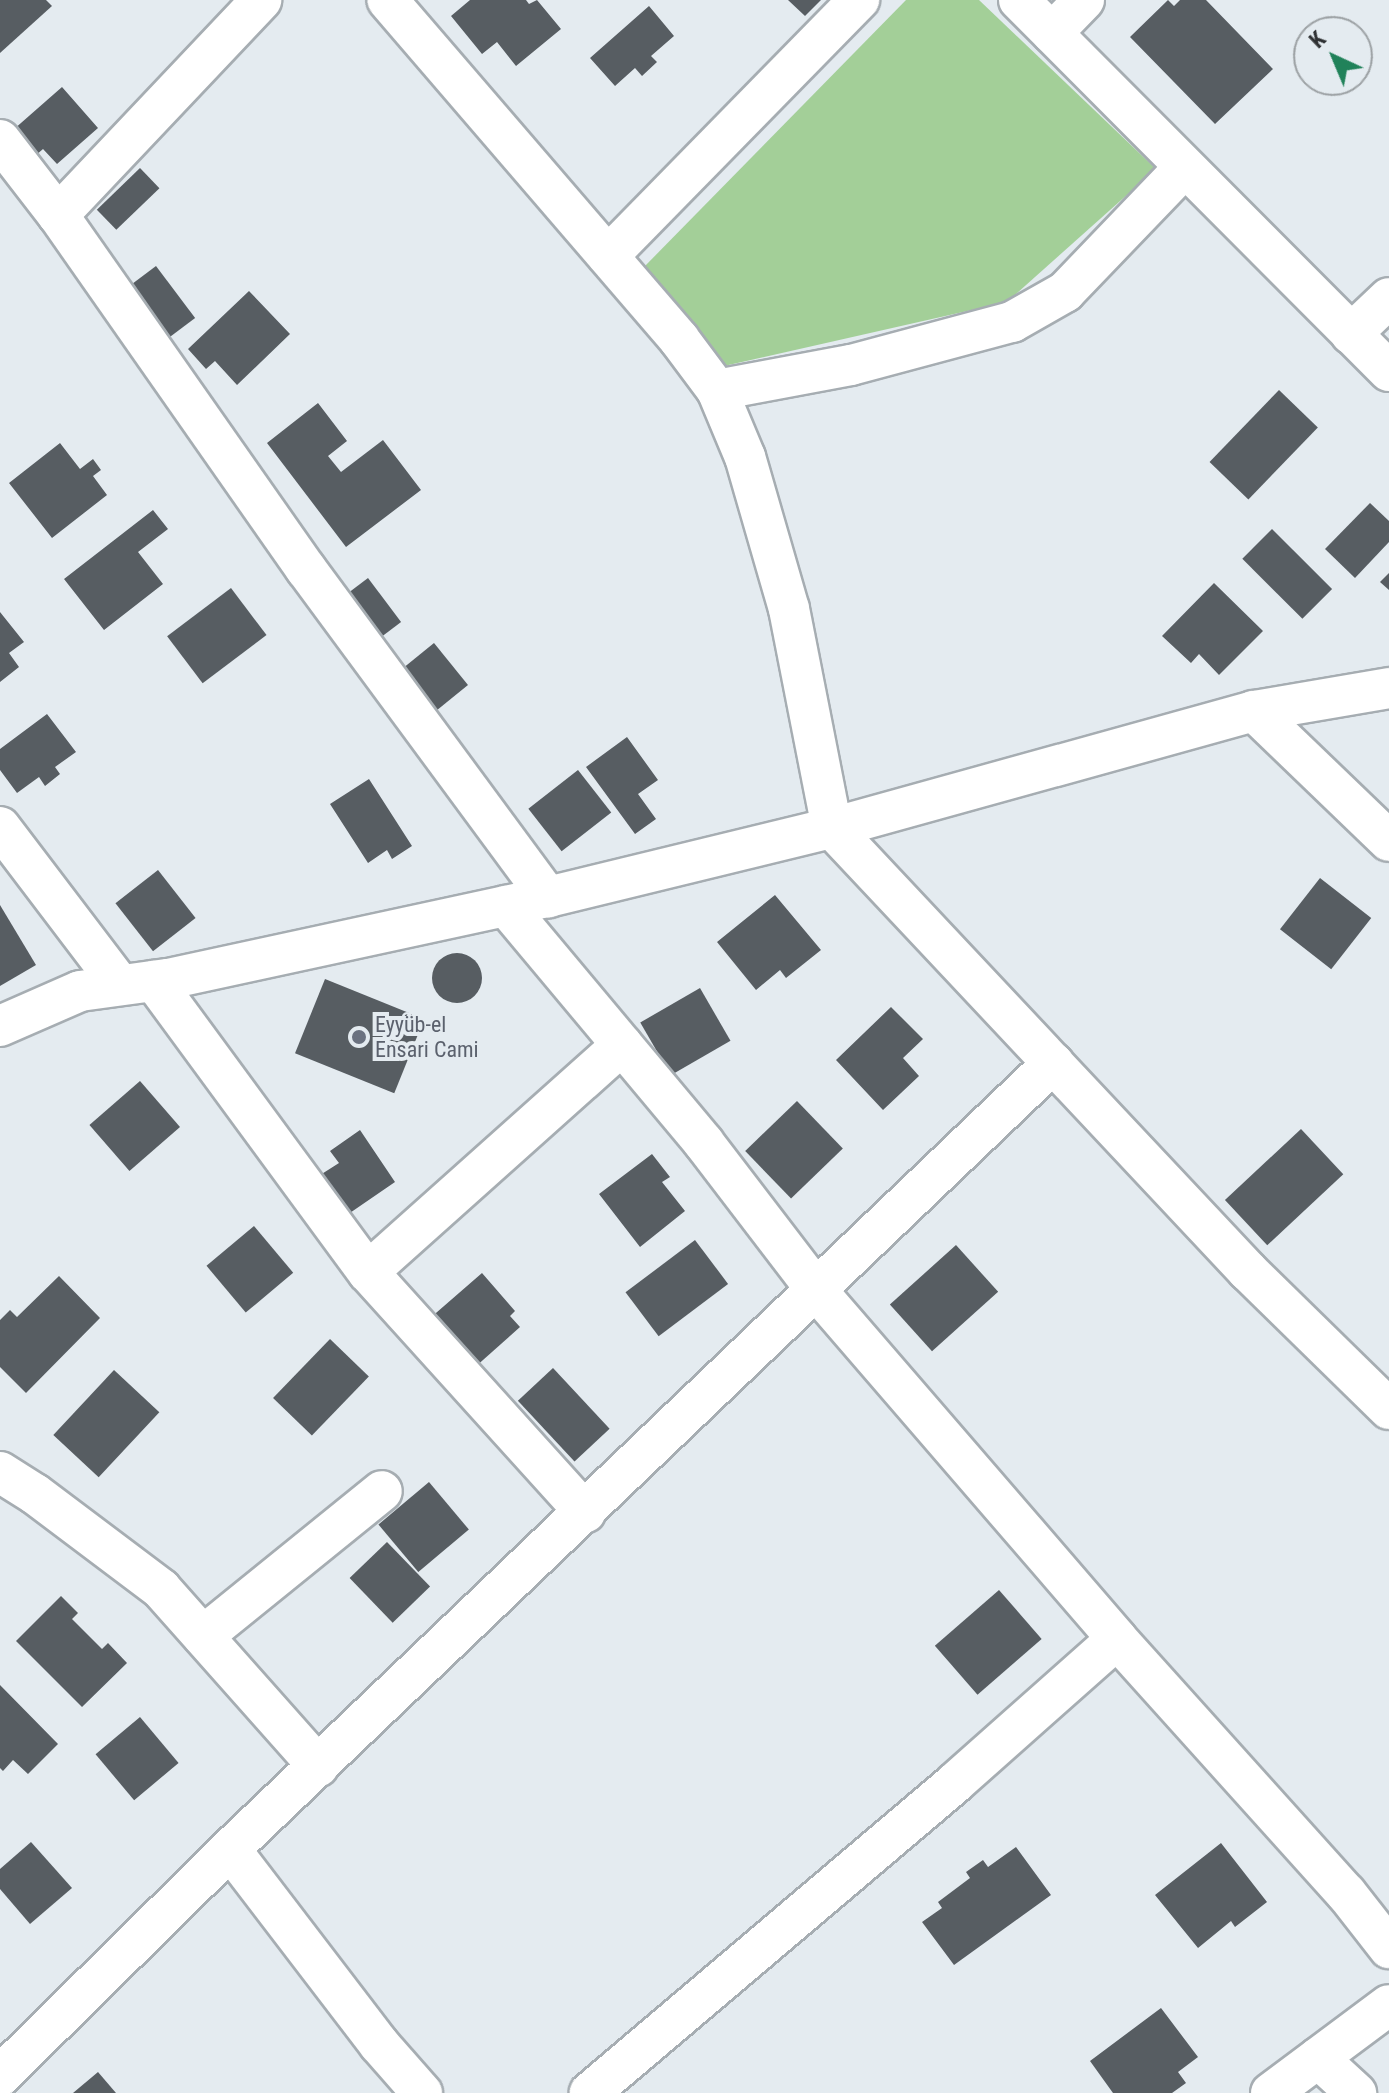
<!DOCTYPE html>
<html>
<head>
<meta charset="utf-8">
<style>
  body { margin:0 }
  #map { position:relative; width:1389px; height:2093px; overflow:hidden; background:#e4ebf0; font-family:"Roboto Condensed",sans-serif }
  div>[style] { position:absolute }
  .green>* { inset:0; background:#a3cf98 }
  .building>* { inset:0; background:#575d62; transform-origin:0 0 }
  .round { border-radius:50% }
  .roads { filter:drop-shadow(2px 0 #a6adb2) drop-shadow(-2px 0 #a6adb2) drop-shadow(0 2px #a6adb2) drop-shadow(0 -2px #a6adb2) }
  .minor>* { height:40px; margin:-20px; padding:0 20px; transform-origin:20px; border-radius:20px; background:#fff }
  .dots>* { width:22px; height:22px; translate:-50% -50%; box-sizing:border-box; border:4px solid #e4ebf0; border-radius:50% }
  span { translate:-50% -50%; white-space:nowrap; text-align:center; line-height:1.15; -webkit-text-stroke:8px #e4ebf0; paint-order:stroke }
  .worship-label { font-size:22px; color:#5b616d }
  .left { translate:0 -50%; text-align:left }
  .north { position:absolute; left:1293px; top:16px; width:80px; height:80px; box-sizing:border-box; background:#e4ebf0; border:2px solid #9ca1a4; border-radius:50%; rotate:316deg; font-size:22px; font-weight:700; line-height:32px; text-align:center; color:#2f3133 }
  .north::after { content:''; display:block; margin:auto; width:28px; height:36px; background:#21825a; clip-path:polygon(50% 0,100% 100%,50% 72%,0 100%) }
</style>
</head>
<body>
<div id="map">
  <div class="green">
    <i style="clip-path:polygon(906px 0,979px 0,1156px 169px,1007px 302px,724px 366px,645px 266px)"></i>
  </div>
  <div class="building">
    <i style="clip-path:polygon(0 0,46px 0,52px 6px,0 53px)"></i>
    <i style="clip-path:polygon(470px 0,526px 0,529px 4px,537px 0,561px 29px,516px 66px,497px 42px,482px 54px,451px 16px)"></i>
    <i style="clip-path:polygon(788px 0,821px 0,805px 16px)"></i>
    <i style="clip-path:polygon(1168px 0,1174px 6px,1180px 0,1206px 0,1273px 69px,1215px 124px,1130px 37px)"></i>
    <i style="clip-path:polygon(649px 6px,674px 36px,651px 56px,657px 62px,642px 76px,635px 68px,615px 86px,590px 58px)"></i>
    <i style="clip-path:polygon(62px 87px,98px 128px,57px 164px,43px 149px,35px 156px,13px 130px)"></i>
    <i style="left:140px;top:168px;width:28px;height:60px;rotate:46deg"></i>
    <i style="left:156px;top:266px;width:65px;height:45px;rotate:53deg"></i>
    <i style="clip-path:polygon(249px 291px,290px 334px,237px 385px,215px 361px,206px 369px,188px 349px)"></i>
    <i style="left:1279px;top:390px;width:54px;height:100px;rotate:44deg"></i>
    <i style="clip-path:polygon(318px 403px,347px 441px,328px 456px,341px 472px,383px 440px,421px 490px,346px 547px,267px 443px)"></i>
    <i style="clip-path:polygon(60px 443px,80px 469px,93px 459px,101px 470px,93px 476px,107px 495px,52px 538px,9px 483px)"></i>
    <i style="clip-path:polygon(1370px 503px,1389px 521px,1389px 542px,1355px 578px,1325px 549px)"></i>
    <i style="clip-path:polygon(153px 510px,168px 529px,138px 552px,163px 584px,104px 630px,64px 579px)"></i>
    <i style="left:1272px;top:529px;width:85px;height:42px;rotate:45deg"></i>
    <i style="clip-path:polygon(1389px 573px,1389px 590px,1380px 582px)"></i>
    <i style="left:368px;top:578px;width:55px;height:34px;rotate:53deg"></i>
    <i style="clip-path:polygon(1214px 583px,1263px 631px,1219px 675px,1199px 654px,1191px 663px,1162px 636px)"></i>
    <i style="left:231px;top:588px;width:59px;height:80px;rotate:53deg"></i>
    <i style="clip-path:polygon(0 612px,24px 642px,9px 653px,19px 667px,0 682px)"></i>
    <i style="left:434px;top:643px;width:54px;height:44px;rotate:51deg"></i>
    <i style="clip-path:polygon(47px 714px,76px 752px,55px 767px,60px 774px,45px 786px,39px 777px,17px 793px,0 770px,0 749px)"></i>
    <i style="clip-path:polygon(627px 737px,658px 780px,638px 794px,656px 819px,635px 834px,586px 767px)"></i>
    <i style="left:578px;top:770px;width:54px;height:63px;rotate:52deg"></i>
    <i style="clip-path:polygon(369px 779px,412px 846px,392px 859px,387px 850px,368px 863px,330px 804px)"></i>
    <i style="left:158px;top:870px;width:61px;height:54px;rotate:52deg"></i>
    <i style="left:1320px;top:878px;width:65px;height:65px;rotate:38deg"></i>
    <i style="clip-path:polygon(775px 895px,821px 950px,786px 978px,780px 970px,756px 990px,717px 942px)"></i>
    <i style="clip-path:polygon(0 905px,36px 965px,0 986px)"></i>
    <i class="round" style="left:432px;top:953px;width:50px;height:50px"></i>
    <i style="left:325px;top:979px;width:107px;height:80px;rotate:22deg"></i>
    <i style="left:700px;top:988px;width:61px;height:69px;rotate:60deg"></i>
    <i style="clip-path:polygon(891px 1007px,923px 1039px,903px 1058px,919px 1076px,883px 1110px,836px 1060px)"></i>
    <i style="left:140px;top:1081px;width:61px;height:67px;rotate:49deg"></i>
    <i style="left:797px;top:1101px;width:66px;height:72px;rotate:46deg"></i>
    <i style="left:1301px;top:1129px;width:62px;height:104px;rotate:47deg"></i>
    <i style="clip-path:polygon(360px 1130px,395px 1182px,344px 1217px,317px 1177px,339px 1163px,330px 1151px)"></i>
    <i style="clip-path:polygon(652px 1154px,670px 1177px,662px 1182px,685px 1211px,640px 1247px,599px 1194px)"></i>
    <i style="left:254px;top:1226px;width:61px;height:62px;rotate:50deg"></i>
    <i style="left:695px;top:1240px;width:55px;height:87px;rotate:53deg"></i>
    <i style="left:956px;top:1245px;width:63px;height:89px;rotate:48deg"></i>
    <i style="clip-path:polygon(482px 1273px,515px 1311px,510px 1316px,520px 1327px,465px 1376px,421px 1326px)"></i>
    <i style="clip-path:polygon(59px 1276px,100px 1318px,26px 1393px,0 1367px,0 1320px,10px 1310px,17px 1317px)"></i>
    <i style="left:330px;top:1339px;width:54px;height:82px;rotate:44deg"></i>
    <i style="left:553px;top:1368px;width:83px;height:48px;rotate:47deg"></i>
    <i style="left:114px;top:1370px;width:62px;height:89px;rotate:43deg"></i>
    <i style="left:429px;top:1482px;width:62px;height:66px;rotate:50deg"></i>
    <i style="left:387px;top:1542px;width:62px;height:52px;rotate:46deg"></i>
    <i style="left:999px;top:1590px;width:65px;height:85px;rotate:49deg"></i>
    <i style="clip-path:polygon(61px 1596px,78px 1613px,72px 1619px,102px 1649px,108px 1643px,127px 1663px,82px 1707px,16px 1641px)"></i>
    <i style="clip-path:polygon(0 1685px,58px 1744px,28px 1774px,13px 1760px,3px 1771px,0 1768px)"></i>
    <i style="left:140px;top:1717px;width:60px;height:58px;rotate:50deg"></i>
    <i style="clip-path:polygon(31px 1842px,72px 1888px,30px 1924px,0 1889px,0 1869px)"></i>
    <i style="clip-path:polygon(1221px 1843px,1267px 1902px,1235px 1927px,1231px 1921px,1198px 1948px,1155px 1895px)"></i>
    <i style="clip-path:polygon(1016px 1847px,1051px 1895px,954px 1965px,922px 1922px,942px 1908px,938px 1902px,970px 1878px,966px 1872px,983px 1860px,988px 1867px)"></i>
    <i style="clip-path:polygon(1161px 2008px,1198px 2057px,1178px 2072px,1186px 2083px,1172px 2093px,1113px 2093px,1090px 2061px)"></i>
    <i style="clip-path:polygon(98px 2072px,116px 2093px,73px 2093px)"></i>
  </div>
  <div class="roads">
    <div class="minor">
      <i style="left:1019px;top:0;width:524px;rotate:45.08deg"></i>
      <i style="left:1052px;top:33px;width:46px;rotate:-45.9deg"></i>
      <i style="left:0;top:140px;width:95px;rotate:52.3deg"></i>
      <i style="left:58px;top:215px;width:296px;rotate:-46.6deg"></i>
      <i style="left:58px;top:215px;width:432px;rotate:55deg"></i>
      <i style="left:306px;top:569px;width:408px;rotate:53.6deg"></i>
      <i style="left:608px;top:256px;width:359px;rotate:-45.6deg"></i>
      <i style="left:1351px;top:334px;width:52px;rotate:-43.5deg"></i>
      <i style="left:717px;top:390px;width:136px;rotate:-10.6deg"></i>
      <i style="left:851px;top:365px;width:167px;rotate:-15deg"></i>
      <i style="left:1012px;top:322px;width:61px;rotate:-29.5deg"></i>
      <i style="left:1065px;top:292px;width:172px;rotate:-46.2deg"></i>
      <i style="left:1389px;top:688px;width:137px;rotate:170.3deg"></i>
      <i style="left:1254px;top:711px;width:438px;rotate:164.5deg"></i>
      <i style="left:832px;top:828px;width:608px;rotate:46.8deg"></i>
      <i style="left:1248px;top:1271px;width:197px;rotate:44.4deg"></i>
      <i style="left:1254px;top:711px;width:187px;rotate:43.9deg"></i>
      <i style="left:0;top:827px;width:198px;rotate:52.8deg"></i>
      <i style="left:506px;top:906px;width:309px;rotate:50.1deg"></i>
      <i style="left:704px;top:1143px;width:186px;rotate:52.6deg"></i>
      <i style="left:817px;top:1291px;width:459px;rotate:49.2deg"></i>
      <i style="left:1117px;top:1639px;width:217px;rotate:138.4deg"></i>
      <i style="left:955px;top:1783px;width:479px;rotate:139.7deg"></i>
      <i style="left:154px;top:981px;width:361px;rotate:53.7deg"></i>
      <i style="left:368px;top:1272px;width:324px;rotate:47.9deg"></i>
      <i style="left:0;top:1026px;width:87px;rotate:-23.6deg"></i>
      <i style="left:80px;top:991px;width:89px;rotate:-7.8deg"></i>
      <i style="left:168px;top:979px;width:389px;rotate:-12.2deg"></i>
      <i style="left:548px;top:897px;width:292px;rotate:-13.7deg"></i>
      <i style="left:832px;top:828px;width:223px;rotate:-101.1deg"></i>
      <i style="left:789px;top:609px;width:158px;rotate:-106.1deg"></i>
      <i style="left:745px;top:457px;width:73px;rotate:-112.7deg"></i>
      <i style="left:717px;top:390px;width:64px;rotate:-126.7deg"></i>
      <i style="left:679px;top:339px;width:447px;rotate:-130.7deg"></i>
      <i style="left:368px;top:1272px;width:341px;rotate:-41.8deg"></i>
      <i style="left:0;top:1472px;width:41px;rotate:32.2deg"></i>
      <i style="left:35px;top:1494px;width:158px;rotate:37deg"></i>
      <i style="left:161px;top:1589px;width:237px;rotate:48.4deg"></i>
      <i style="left:203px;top:1636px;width:230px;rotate:-39deg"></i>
      <i style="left:1117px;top:1639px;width:342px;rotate:48deg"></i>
      <i style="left:1346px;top:1893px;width:70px;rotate:52deg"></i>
      <i style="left:1318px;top:2058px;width:52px;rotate:42.6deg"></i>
      <i style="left:0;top:2076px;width:323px;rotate:-44.6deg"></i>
      <i style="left:422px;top:2093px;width:65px;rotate:-131.3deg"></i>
      <i style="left:379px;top:2044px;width:245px;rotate:-127.4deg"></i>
      <i style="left:230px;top:1849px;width:1138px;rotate:-43.68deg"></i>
      <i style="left:1271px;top:2093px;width:147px;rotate:-36.7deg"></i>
    </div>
  </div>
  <div class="dots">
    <i style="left:359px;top:1037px;background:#6b7280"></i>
  </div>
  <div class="worship-label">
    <span class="left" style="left:375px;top:1037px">Eyyüb-el<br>Ensari Cami</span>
  </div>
  <div class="north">K</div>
</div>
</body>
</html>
